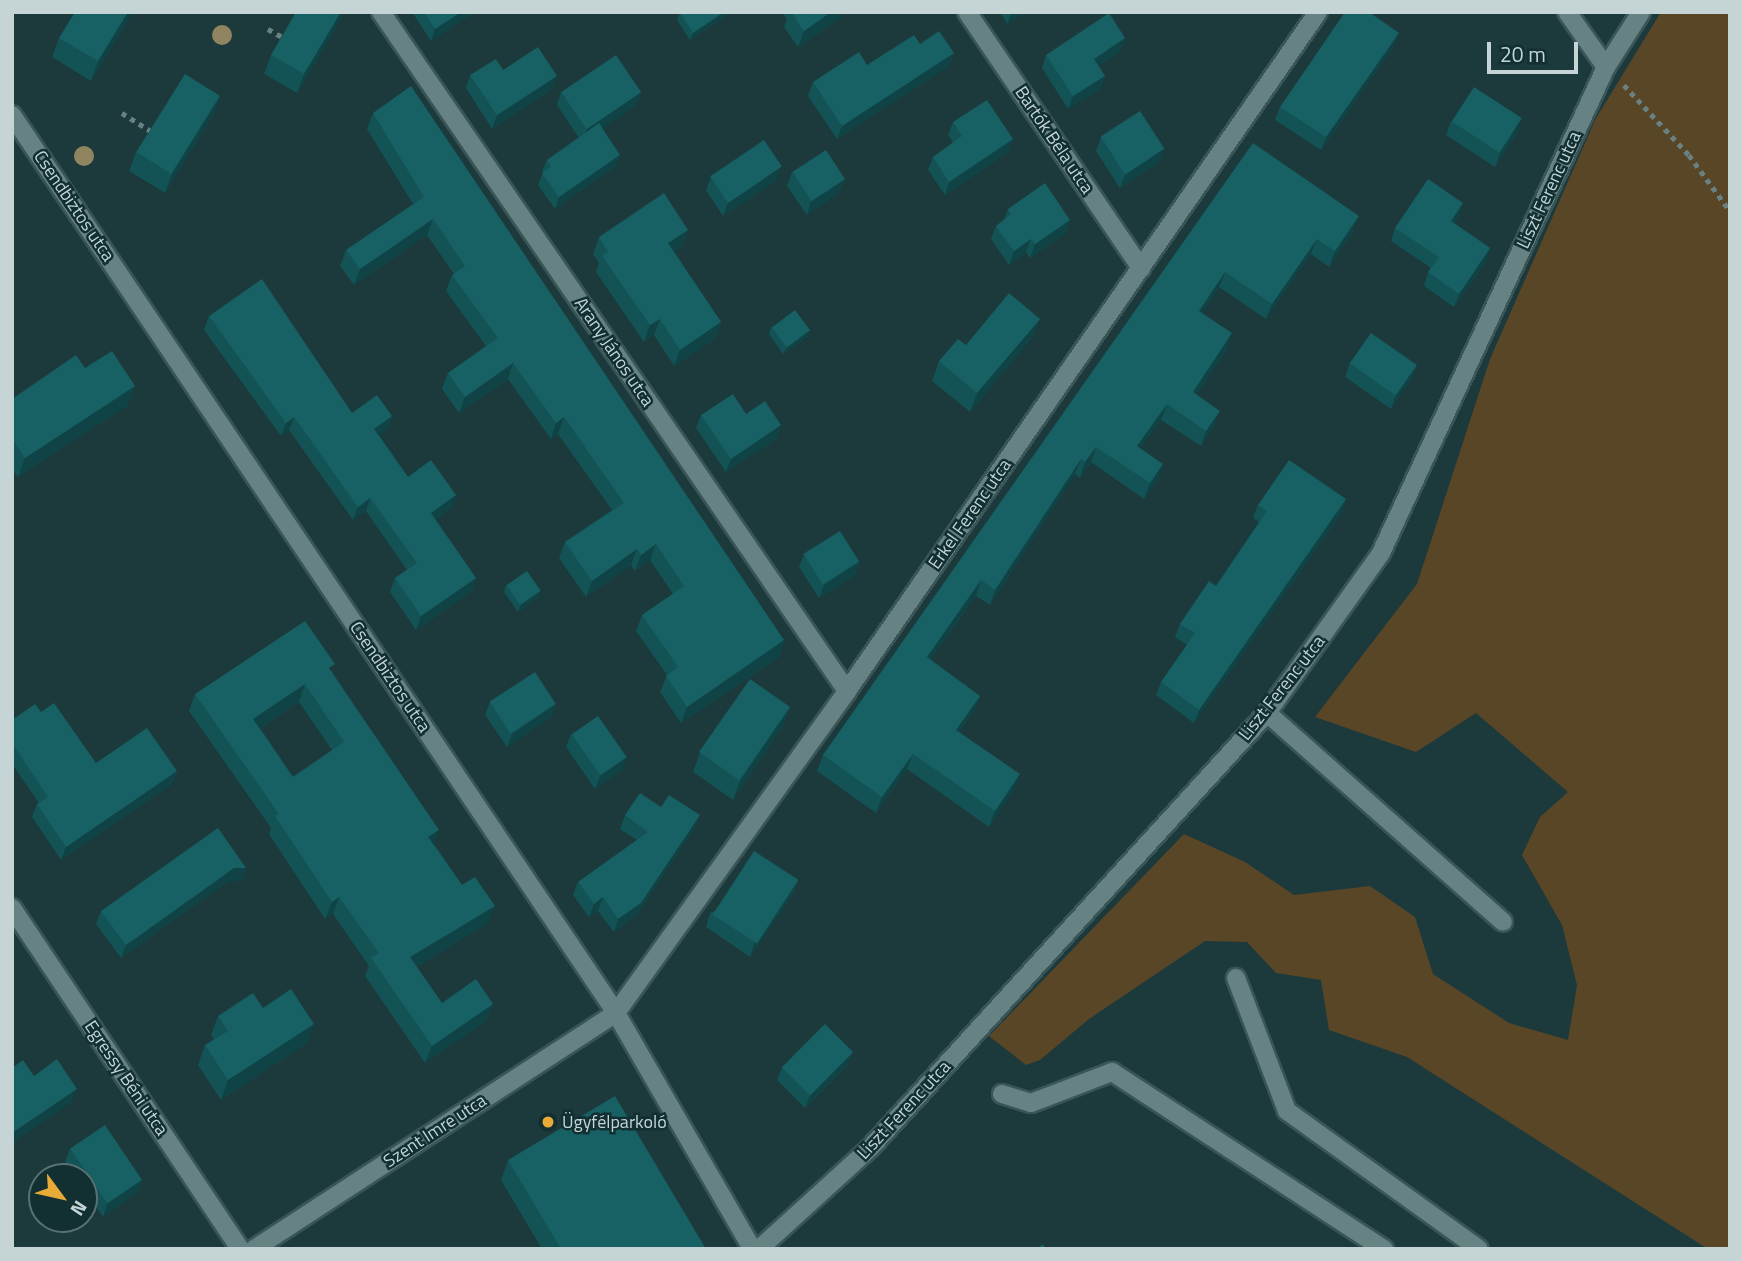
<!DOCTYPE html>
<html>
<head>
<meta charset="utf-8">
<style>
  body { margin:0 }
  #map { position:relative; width:1742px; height:1261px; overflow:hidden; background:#1c393b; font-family:"Titillium Web",sans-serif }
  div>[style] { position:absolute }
  .green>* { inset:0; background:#594627 }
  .path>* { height:4.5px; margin-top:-2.25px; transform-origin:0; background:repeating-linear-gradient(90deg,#6a8183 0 5px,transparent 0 10px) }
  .roads { filter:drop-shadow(2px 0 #3a5557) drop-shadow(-2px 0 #3a5557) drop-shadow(0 2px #3a5557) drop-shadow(0 -2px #3a5557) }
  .minor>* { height:18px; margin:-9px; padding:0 9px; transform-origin:9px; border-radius:9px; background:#678283 }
  .trees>* { width:20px; height:20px; margin:-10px; border-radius:50%; background:#908560 }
  .wall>* { inset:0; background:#145355 }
  .shaded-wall>* { inset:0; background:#104345 }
  .building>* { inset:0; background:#176063; transform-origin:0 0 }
  .dots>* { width:19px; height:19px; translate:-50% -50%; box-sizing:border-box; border:4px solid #122f31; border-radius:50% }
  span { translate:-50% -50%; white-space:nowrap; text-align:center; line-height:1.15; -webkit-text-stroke:5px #122f31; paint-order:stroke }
  .street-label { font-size:18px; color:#c5d5d6 }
  .poi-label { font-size:18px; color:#c5d5d6 }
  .left { translate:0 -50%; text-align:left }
  .frame { position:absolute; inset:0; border:14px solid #c5d5d6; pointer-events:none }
  .north { position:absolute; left:28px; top:1163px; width:70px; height:70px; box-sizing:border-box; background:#122f31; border:2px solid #5a7173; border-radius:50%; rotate:123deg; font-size:19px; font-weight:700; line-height:28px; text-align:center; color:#c5d5d6 }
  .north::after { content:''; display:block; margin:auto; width:24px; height:32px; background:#e9ab38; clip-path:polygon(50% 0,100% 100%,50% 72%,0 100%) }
  .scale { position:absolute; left:1487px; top:42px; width:91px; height:32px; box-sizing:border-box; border:4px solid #c5d5d6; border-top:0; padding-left:9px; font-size:21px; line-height:24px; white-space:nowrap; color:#c5d5d6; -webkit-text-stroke:5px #122f31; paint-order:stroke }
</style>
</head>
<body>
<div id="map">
  <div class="green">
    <i style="clip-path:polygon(1661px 12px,1730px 12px,1730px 1249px,1708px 1249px,1407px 1057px,1329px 1030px,1321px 980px,1276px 973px,1247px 942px,1205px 941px,1089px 1019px,1040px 1060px,1026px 1065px,989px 1036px,1184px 834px,1245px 862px,1294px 895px,1370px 886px,1415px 917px,1433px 974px,1509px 1023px,1568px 1040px,1577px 985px,1562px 925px,1522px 855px,1540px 817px,1568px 792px,1476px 713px,1416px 752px,1315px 717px,1417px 584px,1490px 359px,1596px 118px)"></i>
  </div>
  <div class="path">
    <i style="left:268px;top:29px;width:18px;rotate:29deg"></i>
    <i style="left:1624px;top:85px;width:96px;rotate:47.1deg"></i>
    <i style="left:1689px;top:155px;width:69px;rotate:53.8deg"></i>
    <i style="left:122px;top:113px;width:36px;rotate:32deg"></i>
  </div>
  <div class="roads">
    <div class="minor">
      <i style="left:381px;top:12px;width:824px;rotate:55.54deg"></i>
      <i style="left:967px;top:12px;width:310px;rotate:55.8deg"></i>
      <i style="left:1567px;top:12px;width:67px;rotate:54.7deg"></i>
      <i style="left:12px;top:115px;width:1082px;rotate:56.07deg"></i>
      <i style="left:616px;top:1013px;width:272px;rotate:60deg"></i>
      <i style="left:1267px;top:713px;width:315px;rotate:41.5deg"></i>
      <i style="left:12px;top:908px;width:410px;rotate:56.2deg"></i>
      <i style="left:1236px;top:978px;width:142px;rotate:69deg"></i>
      <i style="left:1287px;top:1111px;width:236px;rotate:35.7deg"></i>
      <i style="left:1002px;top:1094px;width:30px;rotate:17deg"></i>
      <i style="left:1031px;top:1103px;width:87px;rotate:-20.9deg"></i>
      <i style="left:1112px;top:1072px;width:325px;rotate:33.1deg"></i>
      <i style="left:254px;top:1249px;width:432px;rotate:-33.1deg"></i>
      <i style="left:616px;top:1013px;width:396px;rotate:-54.3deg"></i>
      <i style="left:847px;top:691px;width:826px;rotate:-55.25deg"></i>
      <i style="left:759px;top:1249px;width:151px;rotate:-42.3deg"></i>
      <i style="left:871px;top:1147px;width:588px;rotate:-47.62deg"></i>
      <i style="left:1267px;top:713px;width:196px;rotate:-54.5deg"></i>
      <i style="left:1381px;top:553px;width:536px;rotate:-65.16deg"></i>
      <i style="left:1606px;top:67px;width:65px;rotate:-57.5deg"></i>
    </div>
  </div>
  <div class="trees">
    <i style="left:222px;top:35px"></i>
    <i style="left:84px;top:156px"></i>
  </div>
  <div class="wall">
    <i style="clip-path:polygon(133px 12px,91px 81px,52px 57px,59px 38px)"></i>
    <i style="clip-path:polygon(412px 12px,474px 12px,431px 41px)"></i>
    <i style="clip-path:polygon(782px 12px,844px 12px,842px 17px,798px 47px,784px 27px,787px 19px)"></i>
    <i style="clip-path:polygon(1000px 12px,1025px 12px,1007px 24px)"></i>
    <i style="clip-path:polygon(680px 13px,726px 16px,690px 40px,677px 20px)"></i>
    <i style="clip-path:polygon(340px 21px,297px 93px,264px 74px,271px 55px)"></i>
    <i style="clip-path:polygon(1125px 38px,1120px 52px,1098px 66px,1105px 76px,1100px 89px,1068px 109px,1042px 68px,1046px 55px)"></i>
    <i style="clip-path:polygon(920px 44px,954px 53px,949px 66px,837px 139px,808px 96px,813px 82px,867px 65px)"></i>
    <i style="clip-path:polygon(1394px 46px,1321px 150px,1275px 120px,1280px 107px)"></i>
    <i style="clip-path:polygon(503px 70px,552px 89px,492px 129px,466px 88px,470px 75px)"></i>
    <i style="clip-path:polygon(561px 92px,641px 92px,636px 106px,602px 128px,616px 166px,555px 209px,538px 185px,543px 172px,542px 171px,547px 160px,579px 138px,557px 105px)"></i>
    <i style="clip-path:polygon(220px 96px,213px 115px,165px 193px,129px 171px,136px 152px)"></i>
    <i style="clip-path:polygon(373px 113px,784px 640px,779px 657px,681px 723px,660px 692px,667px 675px,636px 631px,642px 615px,673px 594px,650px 560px,635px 571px,631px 565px,586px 597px,559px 558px,565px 542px,612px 510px,558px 434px,551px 439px,508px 379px,459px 413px,442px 389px,448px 373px,486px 346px,446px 291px,452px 275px,454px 274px,427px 235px,354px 285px,340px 266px,346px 250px,413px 204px,367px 129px)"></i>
    <i style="clip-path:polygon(1451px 121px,1518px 132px,1495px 167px,1446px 135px)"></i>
    <i style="clip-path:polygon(953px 122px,1013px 139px,1008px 152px,945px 195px,928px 170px,933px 157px,953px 143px,948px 135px)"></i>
    <i style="clip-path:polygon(1101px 137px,1160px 162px,1120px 188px,1096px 151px)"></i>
    <i style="clip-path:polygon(1253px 143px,1353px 231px,1329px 267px,1311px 254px,1266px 319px,1219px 287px,1202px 313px,1227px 349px,1196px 395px,1214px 426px,1201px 446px,1161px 420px,1140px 448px,1158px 479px,1144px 499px,1091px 462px,1080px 478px,1075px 474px,990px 605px,976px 596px,930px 660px,980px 696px,974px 711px,959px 732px,1014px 790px,989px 827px,907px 769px,876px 813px,817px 771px,823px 755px)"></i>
    <i style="clip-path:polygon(792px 172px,840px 192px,807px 215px,787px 186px)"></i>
    <i style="clip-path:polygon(711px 177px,777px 180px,723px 216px,706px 190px)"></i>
    <i style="clip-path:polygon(1008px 209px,1070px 220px,1066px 233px,1030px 258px,1026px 252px,1009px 265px,991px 239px,996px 226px,1004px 220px)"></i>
    <i style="clip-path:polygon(1459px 216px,1454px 223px,1490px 248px,1486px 261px,1454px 307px,1424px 286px,1428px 272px,1431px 268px,1391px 241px,1395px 228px)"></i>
    <i style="clip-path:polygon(688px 230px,682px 246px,674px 252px,721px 322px,715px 339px,674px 366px,654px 335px,644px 342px,596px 272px,599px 263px,593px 254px,599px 237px)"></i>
    <i style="clip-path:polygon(209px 316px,352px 413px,392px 416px,387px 430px,379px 435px,408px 477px,456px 495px,451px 508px,435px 520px,476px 578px,471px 592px,416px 630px,390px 592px,395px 578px,407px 570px,366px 511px,353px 520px,289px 430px,281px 436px,204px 330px)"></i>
    <i style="clip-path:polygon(1040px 319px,1032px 338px,970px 412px,932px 381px,939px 361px,966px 345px)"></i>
    <i style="clip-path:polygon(771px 327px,810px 330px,807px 337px,783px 354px,769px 334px)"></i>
    <i style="clip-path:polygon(1350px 363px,1417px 365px,1412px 378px,1391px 409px,1345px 377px)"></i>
    <i style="clip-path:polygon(85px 368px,135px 386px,127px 406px,18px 477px,12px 469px,12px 399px)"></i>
    <i style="clip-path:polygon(746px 414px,781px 425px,777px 439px,726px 472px,696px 428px,701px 415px)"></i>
    <i style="clip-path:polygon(1346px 499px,1342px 512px,1194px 723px,1156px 695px,1161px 682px,1187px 645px,1175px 637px,1180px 624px,1216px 586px,1259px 522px,1253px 518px,1258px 505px)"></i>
    <i style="clip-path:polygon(804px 554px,859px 562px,855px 575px,819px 598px,799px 567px)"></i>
    <i style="clip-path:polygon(506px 585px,539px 597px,518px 612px,504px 592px)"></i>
    <i style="clip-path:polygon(evenodd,332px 672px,434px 844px,488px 923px,416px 967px,442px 1003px,493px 1004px,486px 1021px,425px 1063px,365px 976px,369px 966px,333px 914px,325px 919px,269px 834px,271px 828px,189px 711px,195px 694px,332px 672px,299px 702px,332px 750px,293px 777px,260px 728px,299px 702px)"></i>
    <i style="clip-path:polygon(490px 702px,556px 704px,551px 717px,507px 747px,485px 715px)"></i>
    <i style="clip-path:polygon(790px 707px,783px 726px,733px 800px,693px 772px,700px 753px)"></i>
    <i style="clip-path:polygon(41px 712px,96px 763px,177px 771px,172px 784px,61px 860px,32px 817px,37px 804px,39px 803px,12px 764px,12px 720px)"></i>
    <i style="clip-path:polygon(571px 734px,627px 757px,622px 770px,595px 789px,566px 747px)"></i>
    <i style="clip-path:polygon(661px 807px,695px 828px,636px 916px,614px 932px,598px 911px,589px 917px,573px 895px,578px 882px,637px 840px,620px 829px,625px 815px)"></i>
    <i style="clip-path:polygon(246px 868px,242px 881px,229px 881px,121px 958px,96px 924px,101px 911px)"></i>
    <i style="clip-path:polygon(798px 880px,793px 894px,750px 957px,706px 927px,710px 913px)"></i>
    <i style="clip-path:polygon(263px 1008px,307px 1043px,221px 1100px,198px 1065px,205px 1045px,214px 1040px,211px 1035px,218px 1016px)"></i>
    <i style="clip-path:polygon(848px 1065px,805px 1108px,777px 1080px,782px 1067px)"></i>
    <i style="clip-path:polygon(70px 1149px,142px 1180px,137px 1193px,103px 1217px,84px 1189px,84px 1177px,76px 1177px,65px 1162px)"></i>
    <i style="clip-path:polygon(508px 1160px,706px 1249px,542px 1249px,501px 1180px)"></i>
  </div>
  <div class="shaded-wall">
    <i style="clip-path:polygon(128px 12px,133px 12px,91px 81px,98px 61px)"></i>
    <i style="clip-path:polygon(341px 12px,343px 12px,340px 21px,297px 93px,304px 74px)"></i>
    <i style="clip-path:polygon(461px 12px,474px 12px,431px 41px,435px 29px)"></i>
    <i style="clip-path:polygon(724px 12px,727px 12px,726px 16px,690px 40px,693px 33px)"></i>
    <i style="clip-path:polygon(831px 12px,844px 12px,842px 17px,798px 47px,804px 31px)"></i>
    <i style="clip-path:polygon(1012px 12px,1025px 12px,1007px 24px)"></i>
    <i style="clip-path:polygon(1399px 33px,1394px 46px,1321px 150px,1326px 137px)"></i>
    <i style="clip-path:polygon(1125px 38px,1120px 52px,1089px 72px,1094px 59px)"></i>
    <i style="clip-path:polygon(954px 53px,949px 66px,837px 139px,842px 126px)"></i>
    <i style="clip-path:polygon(557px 76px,552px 89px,492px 129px,497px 115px)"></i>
    <i style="clip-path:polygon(1105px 76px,1100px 89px,1068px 109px,1073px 96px)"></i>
    <i style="clip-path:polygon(641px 92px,636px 106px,582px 142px,587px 129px)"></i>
    <i style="clip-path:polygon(220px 96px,213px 115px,165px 193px,172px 174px)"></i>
    <i style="clip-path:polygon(1522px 118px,1518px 132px,1495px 167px,1500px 153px)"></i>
    <i style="clip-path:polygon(1013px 139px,1008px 152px,945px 195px,949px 182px)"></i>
    <i style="clip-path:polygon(1165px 149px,1160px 162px,1120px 188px,1125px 175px)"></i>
    <i style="clip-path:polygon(620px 155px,616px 166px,555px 209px,559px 197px)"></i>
    <i style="clip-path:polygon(782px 167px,777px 180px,723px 216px,728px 203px)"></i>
    <i style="clip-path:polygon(845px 179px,840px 192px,807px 215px,811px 201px)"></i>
    <i style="clip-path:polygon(1463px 203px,1459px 216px,1446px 234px,1451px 221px)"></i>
    <i style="clip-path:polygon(1359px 216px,1353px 231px,1329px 267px,1335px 251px)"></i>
    <i style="clip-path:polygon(433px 219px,427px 235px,354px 285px,360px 269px)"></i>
    <i style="clip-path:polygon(1070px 220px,1066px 233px,1030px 258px,1035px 244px)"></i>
    <i style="clip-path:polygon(688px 230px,682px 246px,662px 260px,668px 243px)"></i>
    <i style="clip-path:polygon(1031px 239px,1026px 252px,1009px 265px,1014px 251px)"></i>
    <i style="clip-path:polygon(1317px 239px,1311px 254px,1266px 319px,1272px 304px)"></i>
    <i style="clip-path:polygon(1490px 248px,1486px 261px,1454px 307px,1459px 294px)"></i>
    <i style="clip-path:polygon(1225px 272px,1219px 287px,1194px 326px,1199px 311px)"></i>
    <i style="clip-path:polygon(660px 319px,654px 335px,644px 342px,650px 325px)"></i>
    <i style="clip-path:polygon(1040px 319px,1032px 338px,970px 412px,977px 393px)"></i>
    <i style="clip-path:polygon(721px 322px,715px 339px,674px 366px,680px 350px)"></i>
    <i style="clip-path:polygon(810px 330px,807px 337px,783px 354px,786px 348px)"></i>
    <i style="clip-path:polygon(1232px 333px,1227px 349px,1187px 408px,1193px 392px)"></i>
    <i style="clip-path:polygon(513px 363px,508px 379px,459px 413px,465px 397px)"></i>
    <i style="clip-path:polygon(1417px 365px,1412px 378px,1391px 409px,1395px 396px)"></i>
    <i style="clip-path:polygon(135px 386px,127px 406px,18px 477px,25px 458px)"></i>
    <i style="clip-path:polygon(1167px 404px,1161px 420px,1131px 461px,1137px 446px)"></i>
    <i style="clip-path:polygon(1220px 411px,1214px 426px,1201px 446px,1206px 431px)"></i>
    <i style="clip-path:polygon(392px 416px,387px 430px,370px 442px,374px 429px)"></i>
    <i style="clip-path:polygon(294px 417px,289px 430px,281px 436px,286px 423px)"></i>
    <i style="clip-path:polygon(564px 417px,558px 434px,551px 439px,556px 423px)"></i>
    <i style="clip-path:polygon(781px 425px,777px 439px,726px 472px,731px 459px)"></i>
    <i style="clip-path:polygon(1096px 447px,1091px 462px,1080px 478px,1085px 462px)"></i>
    <i style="clip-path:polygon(1081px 459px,1075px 474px,990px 605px,995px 590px)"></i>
    <i style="clip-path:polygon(1163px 464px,1158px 479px,1144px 499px,1150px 483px)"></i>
    <i style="clip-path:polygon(456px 495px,451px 508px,426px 527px,431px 513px)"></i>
    <i style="clip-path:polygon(370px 498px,366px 511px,353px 520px,358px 507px)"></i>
    <i style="clip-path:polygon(1346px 499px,1342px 512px,1194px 723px,1199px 710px)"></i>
    <i style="clip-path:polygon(656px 544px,650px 560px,635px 571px,641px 555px)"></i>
    <i style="clip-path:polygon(637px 549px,631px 565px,586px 597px,592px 581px)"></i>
    <i style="clip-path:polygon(859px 562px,855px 575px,819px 598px,824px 585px)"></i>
    <i style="clip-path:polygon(476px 578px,471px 592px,416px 630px,421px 616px)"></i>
    <i style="clip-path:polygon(981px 580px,976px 596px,921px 673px,927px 657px)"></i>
    <i style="clip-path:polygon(541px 591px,539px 597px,518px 612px,520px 605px)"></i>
    <i style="clip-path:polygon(784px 640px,779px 657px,681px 723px,687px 707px)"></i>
    <i style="clip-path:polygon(305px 684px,299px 702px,247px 736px,253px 719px)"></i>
    <i style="clip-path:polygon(980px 696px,974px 711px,950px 745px,956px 730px)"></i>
    <i style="clip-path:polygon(556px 704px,551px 717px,507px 747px,512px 734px)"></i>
    <i style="clip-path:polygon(790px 707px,783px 726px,733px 800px,740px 781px)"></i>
    <i style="clip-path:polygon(913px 754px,907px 769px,876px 813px,882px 797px)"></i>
    <i style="clip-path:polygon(627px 757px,622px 770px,595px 789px,600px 776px)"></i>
    <i style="clip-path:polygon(177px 771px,172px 784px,61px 860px,66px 847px)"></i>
    <i style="clip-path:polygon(1020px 774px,1014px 790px,989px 827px,995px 811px)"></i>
    <i style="clip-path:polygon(700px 815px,695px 828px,636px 916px,614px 932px,618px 919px)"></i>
    <i style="clip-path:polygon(439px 830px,433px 847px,428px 837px)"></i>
    <i style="clip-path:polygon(234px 868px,246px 868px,242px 881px,229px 881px,121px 958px,126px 945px)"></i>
    <i style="clip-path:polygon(798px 880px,793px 894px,750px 957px,754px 944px)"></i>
    <i style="clip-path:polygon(339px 897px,333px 914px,325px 919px,332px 902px)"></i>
    <i style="clip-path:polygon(603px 897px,598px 911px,589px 917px,594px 904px)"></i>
    <i style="clip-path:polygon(495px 906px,488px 923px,403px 975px,410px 957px)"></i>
    <i style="clip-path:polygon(493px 1004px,486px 1021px,425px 1063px,432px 1046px)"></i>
    <i style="clip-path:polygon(314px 1024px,307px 1043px,221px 1100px,228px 1080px)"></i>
    <i style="clip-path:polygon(853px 1052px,848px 1065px,805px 1108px,810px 1095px)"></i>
    <i style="clip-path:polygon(77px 1089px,72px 1102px,12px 1143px,12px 1133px)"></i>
    <i style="clip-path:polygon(142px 1180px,137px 1193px,103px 1217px,107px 1204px)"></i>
  </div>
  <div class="building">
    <i style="clip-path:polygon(75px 12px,128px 12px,98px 61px,59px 38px)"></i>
    <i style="clip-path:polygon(296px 12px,341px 12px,304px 74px,271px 55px)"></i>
    <i style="clip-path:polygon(424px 12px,461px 12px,435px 29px)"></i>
    <i style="clip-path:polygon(681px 12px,724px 12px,693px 33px,680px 13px)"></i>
    <i style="clip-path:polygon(791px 12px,831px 12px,804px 31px)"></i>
    <i style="clip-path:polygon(1345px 12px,1369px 12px,1399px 33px,1326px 137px,1280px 107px)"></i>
    <i style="clip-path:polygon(1109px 13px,1125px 38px,1094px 59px,1105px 76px,1073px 96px,1046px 55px)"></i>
    <i style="clip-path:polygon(939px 31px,954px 53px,842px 126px,813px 82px,859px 52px,867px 65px,914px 35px,920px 44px)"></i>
    <i style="clip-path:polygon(538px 47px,557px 76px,497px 115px,470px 75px,496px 59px,503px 70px)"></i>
    <i style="left:616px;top:55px;width:45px;height:66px;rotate:56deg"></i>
    <i style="left:185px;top:74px;width:41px;height:92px;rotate:32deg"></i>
    <i style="clip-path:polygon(411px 86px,784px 640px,687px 707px,666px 676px,678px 667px,642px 615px,684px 586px,656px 544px,641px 555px,637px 549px,592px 581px,565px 542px,624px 503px,564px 417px,556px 423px,513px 363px,465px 397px,448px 373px,498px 338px,452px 275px,465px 266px,433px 219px,360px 269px,346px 250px,424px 197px,373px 113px)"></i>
    <i style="left:1474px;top:87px;width:57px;height:41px;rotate:33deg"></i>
    <i style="clip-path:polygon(987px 100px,1013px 139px,949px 182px,933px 157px,962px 136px,953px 122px)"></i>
    <i style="left:1140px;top:111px;width:45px;height:47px;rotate:57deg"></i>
    <i style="clip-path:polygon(599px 123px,620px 155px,559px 197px,542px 173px,551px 167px,547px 160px)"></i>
    <i style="left:764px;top:140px;width:32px;height:65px;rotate:56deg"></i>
    <i style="clip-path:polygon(1253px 143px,1359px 216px,1335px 251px,1317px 239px,1272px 304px,1225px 272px,1199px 311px,1232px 333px,1193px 392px,1220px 411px,1206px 431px,1167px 404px,1137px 446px,1163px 464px,1150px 483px,1096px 447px,1085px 462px,1081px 459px,995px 590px,981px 580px,927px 657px,980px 696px,956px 730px,1020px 774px,995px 811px,913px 754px,882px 797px,823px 755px)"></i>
    <i style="left:826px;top:150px;width:35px;height:40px;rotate:57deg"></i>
    <i style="clip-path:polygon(1428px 179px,1463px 203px,1451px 221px,1490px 248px,1459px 294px,1428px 272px,1439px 257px,1395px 228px)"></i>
    <i style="clip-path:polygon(1045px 183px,1070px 220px,1035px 244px,1031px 239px,1014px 251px,996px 226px,1011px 214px,1008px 209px)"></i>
    <i style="clip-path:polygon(664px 193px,688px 230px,668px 243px,721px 322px,680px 350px,660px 319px,650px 325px,602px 256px,608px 252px,599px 237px)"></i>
    <i style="clip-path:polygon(262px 279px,352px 413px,377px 395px,392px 416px,374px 429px,408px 477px,431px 460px,456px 495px,431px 513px,476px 578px,421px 616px,395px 578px,417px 563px,370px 498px,358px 507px,294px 417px,286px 423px,209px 316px)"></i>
    <i style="clip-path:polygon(1009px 293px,1040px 319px,977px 393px,939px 361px,958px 339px,966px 345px)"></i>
    <i style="left:795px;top:310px;width:25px;height:29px;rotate:53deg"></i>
    <i style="left:1371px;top:333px;width:56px;height:37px;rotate:35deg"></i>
    <i style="clip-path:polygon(112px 351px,135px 386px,25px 458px,12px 438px,12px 416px,15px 414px,12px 411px,12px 399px,76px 355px,85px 368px)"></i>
    <i style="clip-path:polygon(733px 394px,746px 414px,765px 401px,781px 425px,731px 459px,701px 415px)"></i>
    <i style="clip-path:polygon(1289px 460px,1346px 499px,1199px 710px,1161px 682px,1195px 633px,1180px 624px,1209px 581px,1216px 586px,1267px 511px,1258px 505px)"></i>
    <i style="left:840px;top:531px;width:36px;height:43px;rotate:58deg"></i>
    <i style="left:527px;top:571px;width:24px;height:25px;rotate:55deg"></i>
    <i style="clip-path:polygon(evenodd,305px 621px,335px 664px,329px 668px,439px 830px,428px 837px,462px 885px,475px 877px,495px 906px,410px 957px,442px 1003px,476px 979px,493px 1004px,432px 1046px,371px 958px,379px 953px,339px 897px,332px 902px,275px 816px,279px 814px,195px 694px,305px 621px,305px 684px,344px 742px,293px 777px,253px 719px,305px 684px)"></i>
    <i style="left:535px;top:672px;width:38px;height:54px;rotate:57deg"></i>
    <i style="left:750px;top:679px;width:49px;height:89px;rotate:35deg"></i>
    <i style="clip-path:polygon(54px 703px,96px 763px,147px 728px,177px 771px,66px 847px,37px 804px,48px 797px,12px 743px,12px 720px,35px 704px,41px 712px)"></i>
    <i style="left:598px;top:716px;width:50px;height:32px;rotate:55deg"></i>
    <i style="clip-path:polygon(640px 793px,661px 807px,669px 795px,700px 815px,641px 903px,618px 919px,603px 897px,594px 904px,578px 882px,648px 832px,625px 815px)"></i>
    <i style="clip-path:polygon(218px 828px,246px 868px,234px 868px,126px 945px,101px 911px)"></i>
    <i style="left:754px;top:851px;width:53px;height:76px;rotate:33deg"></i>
    <i style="clip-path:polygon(291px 989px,314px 1024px,228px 1080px,205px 1045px,228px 1031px,218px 1016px,253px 993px,263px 1008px)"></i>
    <i style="left:825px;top:1024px;width:40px;height:61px;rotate:45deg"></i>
    <i style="clip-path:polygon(57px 1059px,77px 1089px,12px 1133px,12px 1068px,23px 1060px,34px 1076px)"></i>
    <i style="clip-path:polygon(615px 1096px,706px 1249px,561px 1249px,508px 1160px)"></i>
    <i style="left:105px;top:1125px;width:66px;height:42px;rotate:56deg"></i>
    <i style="clip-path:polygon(1043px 1244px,1046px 1249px,1036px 1249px)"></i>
  </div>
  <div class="dots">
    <i style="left:548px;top:1122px;background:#e9ab38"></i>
  </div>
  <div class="street-label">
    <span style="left:1054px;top:140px;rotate:56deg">Bartók Béla utca</span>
    <span style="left:1549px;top:190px;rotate:-65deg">Liszt Ferenc utca</span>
    <span style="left:74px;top:206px;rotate:56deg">Csendbiztos utca</span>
    <span style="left:614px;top:352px;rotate:56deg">Arany János utca</span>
    <span style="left:970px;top:514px;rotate:-55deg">Erkel Ferenc utca</span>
    <span style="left:390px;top:677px;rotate:56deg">Csendbiztos utca</span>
    <span style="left:1282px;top:688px;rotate:-52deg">Liszt Ferenc utca</span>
    <span style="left:126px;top:1078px;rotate:56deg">Egressy Béni utca</span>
    <span style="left:904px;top:1110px;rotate:-47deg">Liszt Ferenc utca</span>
    <span style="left:435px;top:1131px;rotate:-33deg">Szent Imre utca</span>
  </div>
  <div class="poi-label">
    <span class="left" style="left:562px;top:1122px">Ügyfélparkoló</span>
  </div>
  <div class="frame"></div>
  <div class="north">N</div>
  <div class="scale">20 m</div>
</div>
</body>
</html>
